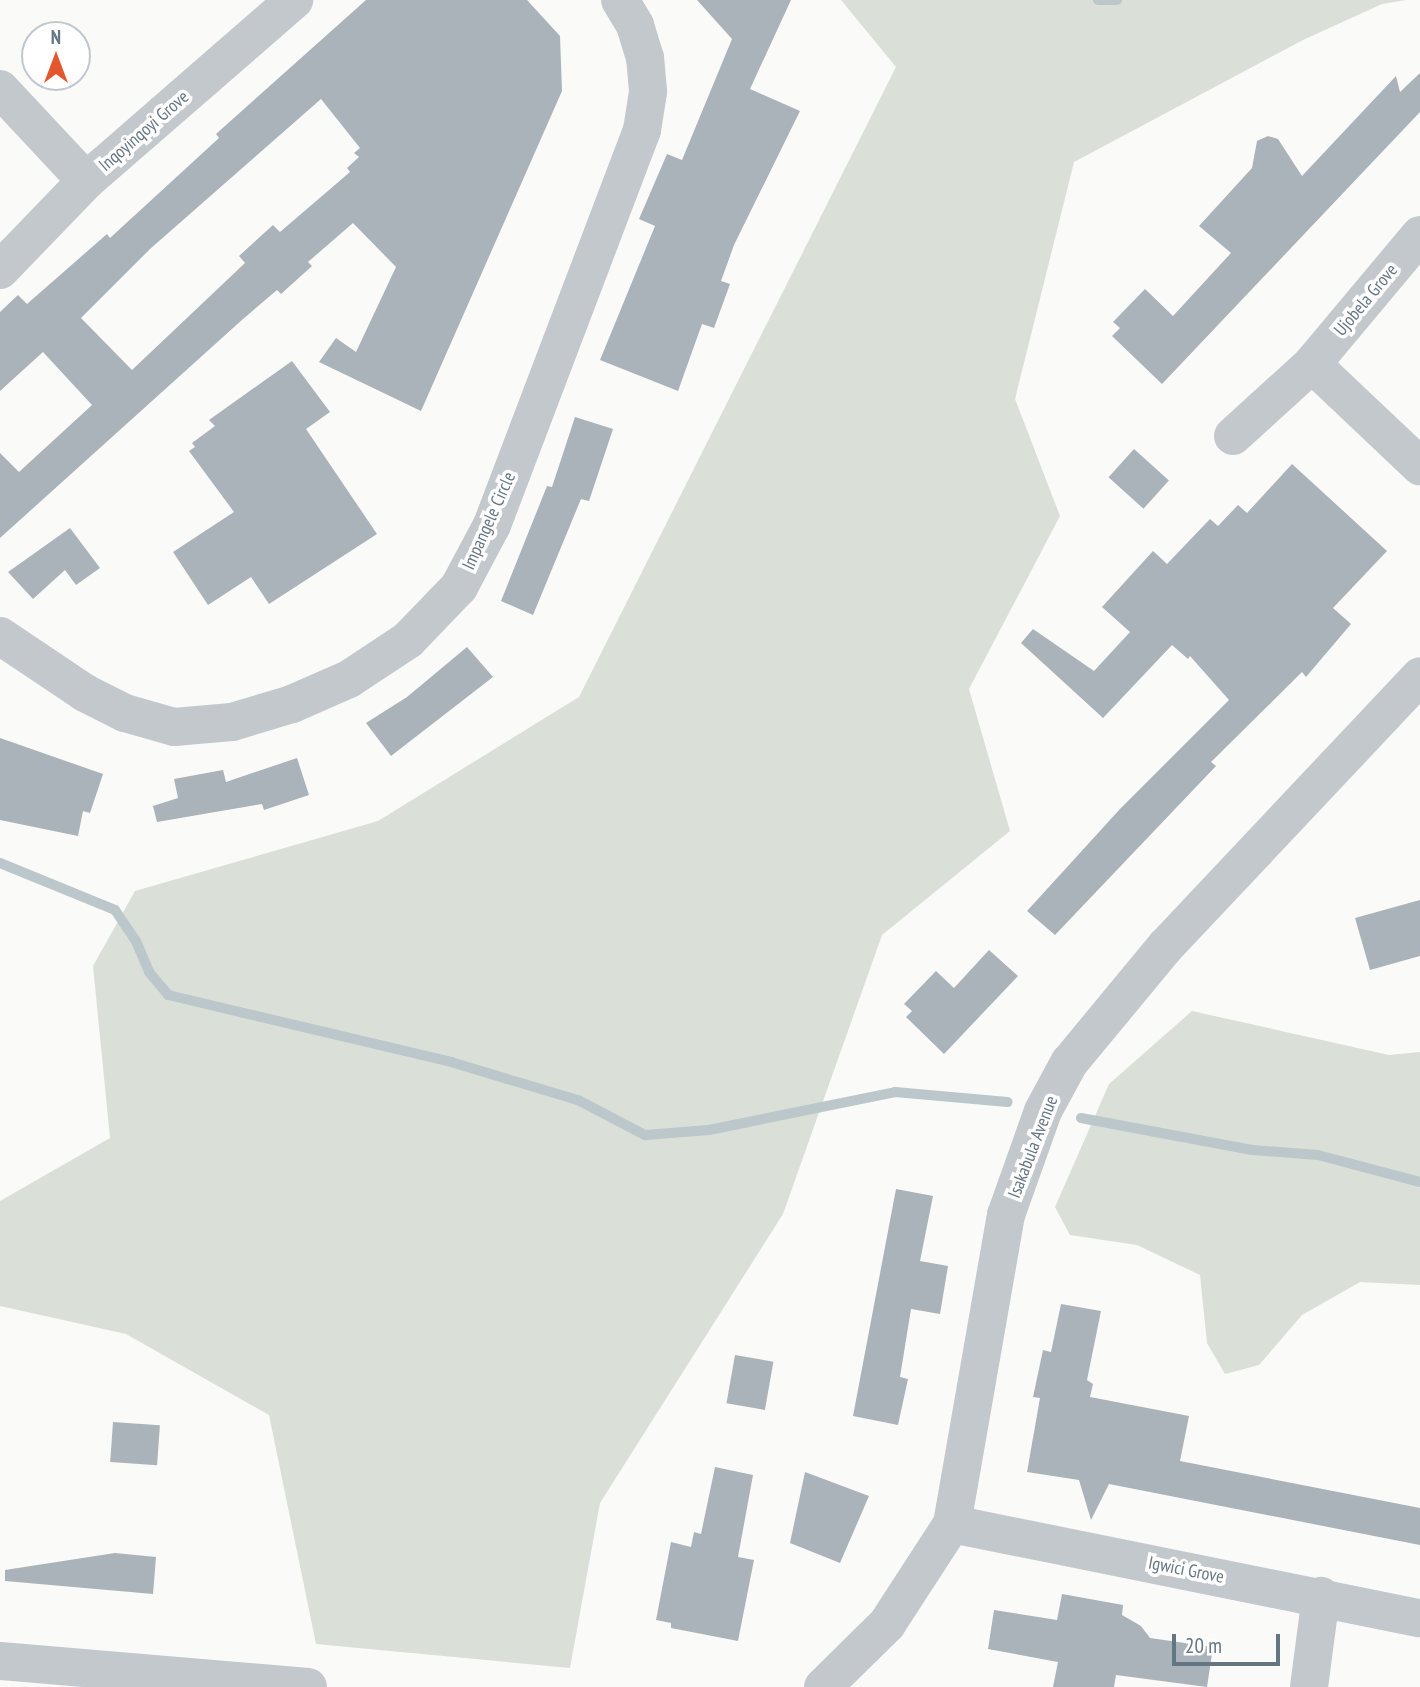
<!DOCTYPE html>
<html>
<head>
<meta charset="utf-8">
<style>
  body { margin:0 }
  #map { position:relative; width:1420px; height:1687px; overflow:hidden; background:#fafaf8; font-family:"PT Sans Narrow",sans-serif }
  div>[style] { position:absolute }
  .green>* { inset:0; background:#dadfd7 }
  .stream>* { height:10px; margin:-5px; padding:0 5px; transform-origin:5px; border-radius:5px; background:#bbc7cb }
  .building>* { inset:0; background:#aab3b9; transform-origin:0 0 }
  .minor>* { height:38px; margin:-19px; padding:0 19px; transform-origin:19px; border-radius:19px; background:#c3c8cc }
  span { translate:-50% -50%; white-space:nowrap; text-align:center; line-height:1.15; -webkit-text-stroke:7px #fff; paint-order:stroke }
  .street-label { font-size:18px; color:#657683 }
  .north { position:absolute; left:21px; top:21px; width:70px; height:70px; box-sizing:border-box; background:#fff; border:2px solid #c1c8cd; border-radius:50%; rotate:0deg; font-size:19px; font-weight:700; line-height:28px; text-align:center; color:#657683 }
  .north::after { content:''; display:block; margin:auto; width:24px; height:32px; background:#e4572e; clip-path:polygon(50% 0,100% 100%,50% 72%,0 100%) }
  .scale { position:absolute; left:1172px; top:1634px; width:108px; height:32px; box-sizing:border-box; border:4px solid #657683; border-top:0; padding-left:9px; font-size:21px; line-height:24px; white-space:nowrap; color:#657683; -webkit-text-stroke:5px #fff; paint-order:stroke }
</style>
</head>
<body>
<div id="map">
  <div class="green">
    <i style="clip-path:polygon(841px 0,1406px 0,1382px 4px,1303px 40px,1074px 162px,1015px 399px,1060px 516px,969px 689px,1010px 831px,882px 935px,783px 1214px,600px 1503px,570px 1668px,316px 1644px,269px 1415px,126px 1334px,0 1306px,0 1201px,110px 1138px,93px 966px,135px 891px,378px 821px,579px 697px,896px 67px)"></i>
    <i style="clip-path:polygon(1192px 1011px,1389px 1055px,1420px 1052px,1420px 1285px,1360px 1282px,1302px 1315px,1259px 1365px,1225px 1374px,1207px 1343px,1200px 1275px,1137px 1245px,1070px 1235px,1055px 1207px,1109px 1084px)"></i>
  </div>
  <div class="stream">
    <i style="left:1098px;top:0;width:19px"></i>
    <i style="left:0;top:863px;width:124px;rotate:22.2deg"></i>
    <i style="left:115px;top:910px;width:37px;rotate:56deg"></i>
    <i style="left:136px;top:941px;width:34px;rotate:67deg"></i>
    <i style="left:149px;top:972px;width:30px;rotate:50deg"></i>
    <i style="left:168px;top:995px;width:291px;rotate:13.3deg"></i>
    <i style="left:451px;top:1062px;width:133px;rotate:16.7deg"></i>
    <i style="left:578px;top:1100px;width:76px;rotate:27.6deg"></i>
    <i style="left:645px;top:1135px;width:64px;rotate:-4.5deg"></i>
    <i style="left:709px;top:1130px;width:190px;rotate:-11.5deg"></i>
    <i style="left:895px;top:1092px;width:113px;rotate:5.1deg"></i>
    <i style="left:1081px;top:1118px;width:174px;rotate:10.6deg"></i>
    <i style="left:1252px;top:1150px;width:66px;rotate:4.3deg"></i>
    <i style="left:1318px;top:1155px;width:106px;rotate:14.8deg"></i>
  </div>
  <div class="building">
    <i style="clip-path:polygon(evenodd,366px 0,527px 0,560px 36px,562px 91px,421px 411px,319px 362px,336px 338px,356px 352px,396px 267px,353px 223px,308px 262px,312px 266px,281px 294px,277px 290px,243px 319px,0 538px,0 453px,19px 472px,92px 405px,43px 352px,0 391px,0 312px,18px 295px,27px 304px,107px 234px,110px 238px,219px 138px,216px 134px,366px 0,321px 99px,360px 148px,354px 153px,359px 157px,347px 168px,350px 172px,280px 232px,273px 225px,239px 256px,245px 263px,132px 370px,81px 318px,150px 249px,321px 99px)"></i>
    <i style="clip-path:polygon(697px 0,791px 0,750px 89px,800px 111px,734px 245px,721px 281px,730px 284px,714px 328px,702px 324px,678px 391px,600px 360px,655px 226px,639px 219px,667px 154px,682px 160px,732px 39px)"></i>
    <i style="clip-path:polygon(1420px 73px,1420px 112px,1162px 384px,1112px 336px,1120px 328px,1113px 322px,1145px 289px,1173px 316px,1231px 253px,1199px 226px,1252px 168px,1257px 141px,1268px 136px,1278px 139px,1302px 176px,1396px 76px,1400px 92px)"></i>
    <i style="clip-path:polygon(292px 361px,330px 412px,306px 429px,377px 534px,269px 604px,251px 577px,208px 605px,173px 552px,234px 512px,189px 451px,195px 447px,192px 443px,215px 426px,209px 420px)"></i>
    <i style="clip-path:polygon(575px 417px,613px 429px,589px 501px,581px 499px,533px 615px,501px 601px,547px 486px,552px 487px)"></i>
    <i style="left:1134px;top:449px;width:47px;height:38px;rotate:42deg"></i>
    <i style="clip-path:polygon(1292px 464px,1387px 551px,1333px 608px,1351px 624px,1306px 677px,1302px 672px,1211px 762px,1216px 766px,1055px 935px,1027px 911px,1120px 809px,1229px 700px,1190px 656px,1188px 659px,1172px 645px,1103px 718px,1021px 643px,1033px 629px,1094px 671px,1130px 632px,1102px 607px,1153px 551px,1167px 564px,1210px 519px,1218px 526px,1238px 505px,1247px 513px)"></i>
    <i style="clip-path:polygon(70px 528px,100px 568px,76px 585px,65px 570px,33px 599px,8px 572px)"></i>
    <i style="clip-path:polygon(467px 647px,493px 677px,391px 756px,366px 723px,407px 697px)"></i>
    <i style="clip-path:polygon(0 738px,103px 774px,90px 813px,83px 811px,78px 836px,0 820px)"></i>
    <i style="clip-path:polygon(297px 758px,309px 795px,264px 810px,262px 804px,157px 822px,153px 806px,178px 798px,174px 779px,223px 770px,226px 782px)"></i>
    <i style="clip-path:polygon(1420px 900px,1420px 956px,1370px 970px,1355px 918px)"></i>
    <i style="clip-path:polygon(989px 950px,1018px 976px,944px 1054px,906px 1017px,912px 1011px,904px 1004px,936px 971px,954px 988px)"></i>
    <i style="clip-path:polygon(896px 1189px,933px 1196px,920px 1261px,948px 1266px,940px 1314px,911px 1309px,900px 1377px,908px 1379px,898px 1425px,853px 1416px)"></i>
    <i style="clip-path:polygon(1061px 1304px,1101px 1311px,1087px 1380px,1093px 1384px,1090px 1397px,1189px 1416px,1180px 1461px,1420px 1508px,1420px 1545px,1109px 1484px,1091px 1520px,1079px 1480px,1027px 1472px,1040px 1398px,1033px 1397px,1043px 1350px,1051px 1352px)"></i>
    <i style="left:735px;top:1355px;width:39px;height:49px;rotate:10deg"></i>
    <i style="left:113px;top:1422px;width:47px;height:40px;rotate:4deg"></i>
    <i style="clip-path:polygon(715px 1467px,753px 1475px,738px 1557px,754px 1560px,738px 1641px,671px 1628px,671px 1623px,656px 1620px,671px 1542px,691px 1547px,694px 1532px,701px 1534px)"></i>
    <i style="clip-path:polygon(805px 1472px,869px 1496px,840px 1563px,790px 1543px)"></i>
    <i style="clip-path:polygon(115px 1553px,156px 1557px,153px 1594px,5px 1581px,5px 1570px)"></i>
    <i style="clip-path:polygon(1062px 1594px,1123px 1605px,1122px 1615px,1141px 1626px,1150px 1638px,1213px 1647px,1207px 1687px,1116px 1675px,1114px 1687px,1053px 1687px,1058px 1662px,988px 1649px,994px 1610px,1057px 1620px)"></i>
  </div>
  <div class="minor">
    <i style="left:0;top:89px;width:126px;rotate:46.9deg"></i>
    <i style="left:0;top:270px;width:124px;rotate:-46deg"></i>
    <i style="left:86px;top:181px;width:276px;rotate:-41deg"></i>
    <i style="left:1312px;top:364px;width:149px;rotate:43.4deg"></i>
    <i style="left:1233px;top:436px;width:107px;rotate:-42.3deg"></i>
    <i style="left:1312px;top:364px;width:168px;rotate:-50.1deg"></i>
    <i style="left:0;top:636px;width:102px;rotate:33.8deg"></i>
    <i style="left:85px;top:693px;width:45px;rotate:26.6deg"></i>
    <i style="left:125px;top:713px;width:51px;rotate:15.9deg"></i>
    <i style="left:174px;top:727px;width:58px;rotate:-4.9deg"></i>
    <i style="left:232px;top:722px;width:63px;rotate:-16.7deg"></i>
    <i style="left:292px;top:704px;width:62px;rotate:-23.7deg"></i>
    <i style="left:349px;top:679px;width:71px;rotate:-33.5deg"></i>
    <i style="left:408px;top:640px;width:74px;rotate:-46.1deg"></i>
    <i style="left:459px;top:587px;width:70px;rotate:-62deg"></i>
    <i style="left:492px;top:525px;width:423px;rotate:-69.2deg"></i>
    <i style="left:642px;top:130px;width:39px;rotate:-81deg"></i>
    <i style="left:648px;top:91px;width:33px;rotate:-95deg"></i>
    <i style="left:645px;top:58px;width:34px;rotate:-107deg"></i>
    <i style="left:635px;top:25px;width:29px;rotate:-121deg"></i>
    <i style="left:952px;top:1524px;width:477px;rotate:11.4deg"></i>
    <i style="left:0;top:1661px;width:309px;rotate:4.8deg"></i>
    <i style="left:823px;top:1687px;width:90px;rotate:-44.5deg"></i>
    <i style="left:887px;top:1624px;width:119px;rotate:-57deg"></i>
    <i style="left:952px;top:1524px;width:314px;rotate:-80.1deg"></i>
    <i style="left:1006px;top:1215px;width:110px;rotate:-70.4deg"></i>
    <i style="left:1043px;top:1111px;width:55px;rotate:-61.6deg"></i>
    <i style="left:1069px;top:1063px;width:151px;rotate:-50.4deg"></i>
    <i style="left:1165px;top:947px;width:372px;rotate:-46.7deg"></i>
    <i style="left:1309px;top:1687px;width:92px;rotate:-82.5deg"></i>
  </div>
  <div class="street-label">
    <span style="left:144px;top:131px;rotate:-41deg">Inqoyinqoyi Grove</span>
    <span style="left:1366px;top:300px;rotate:-50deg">Ujobela Grove</span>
    <span style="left:489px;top:521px;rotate:-66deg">Impangele Circle</span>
    <span style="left:1033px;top:1147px;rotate:-69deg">Isakabula Avenue</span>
    <span style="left:1186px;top:1570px;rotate:11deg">Igwici Grove</span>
  </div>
  <div class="north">N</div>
  <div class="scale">20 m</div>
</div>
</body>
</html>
